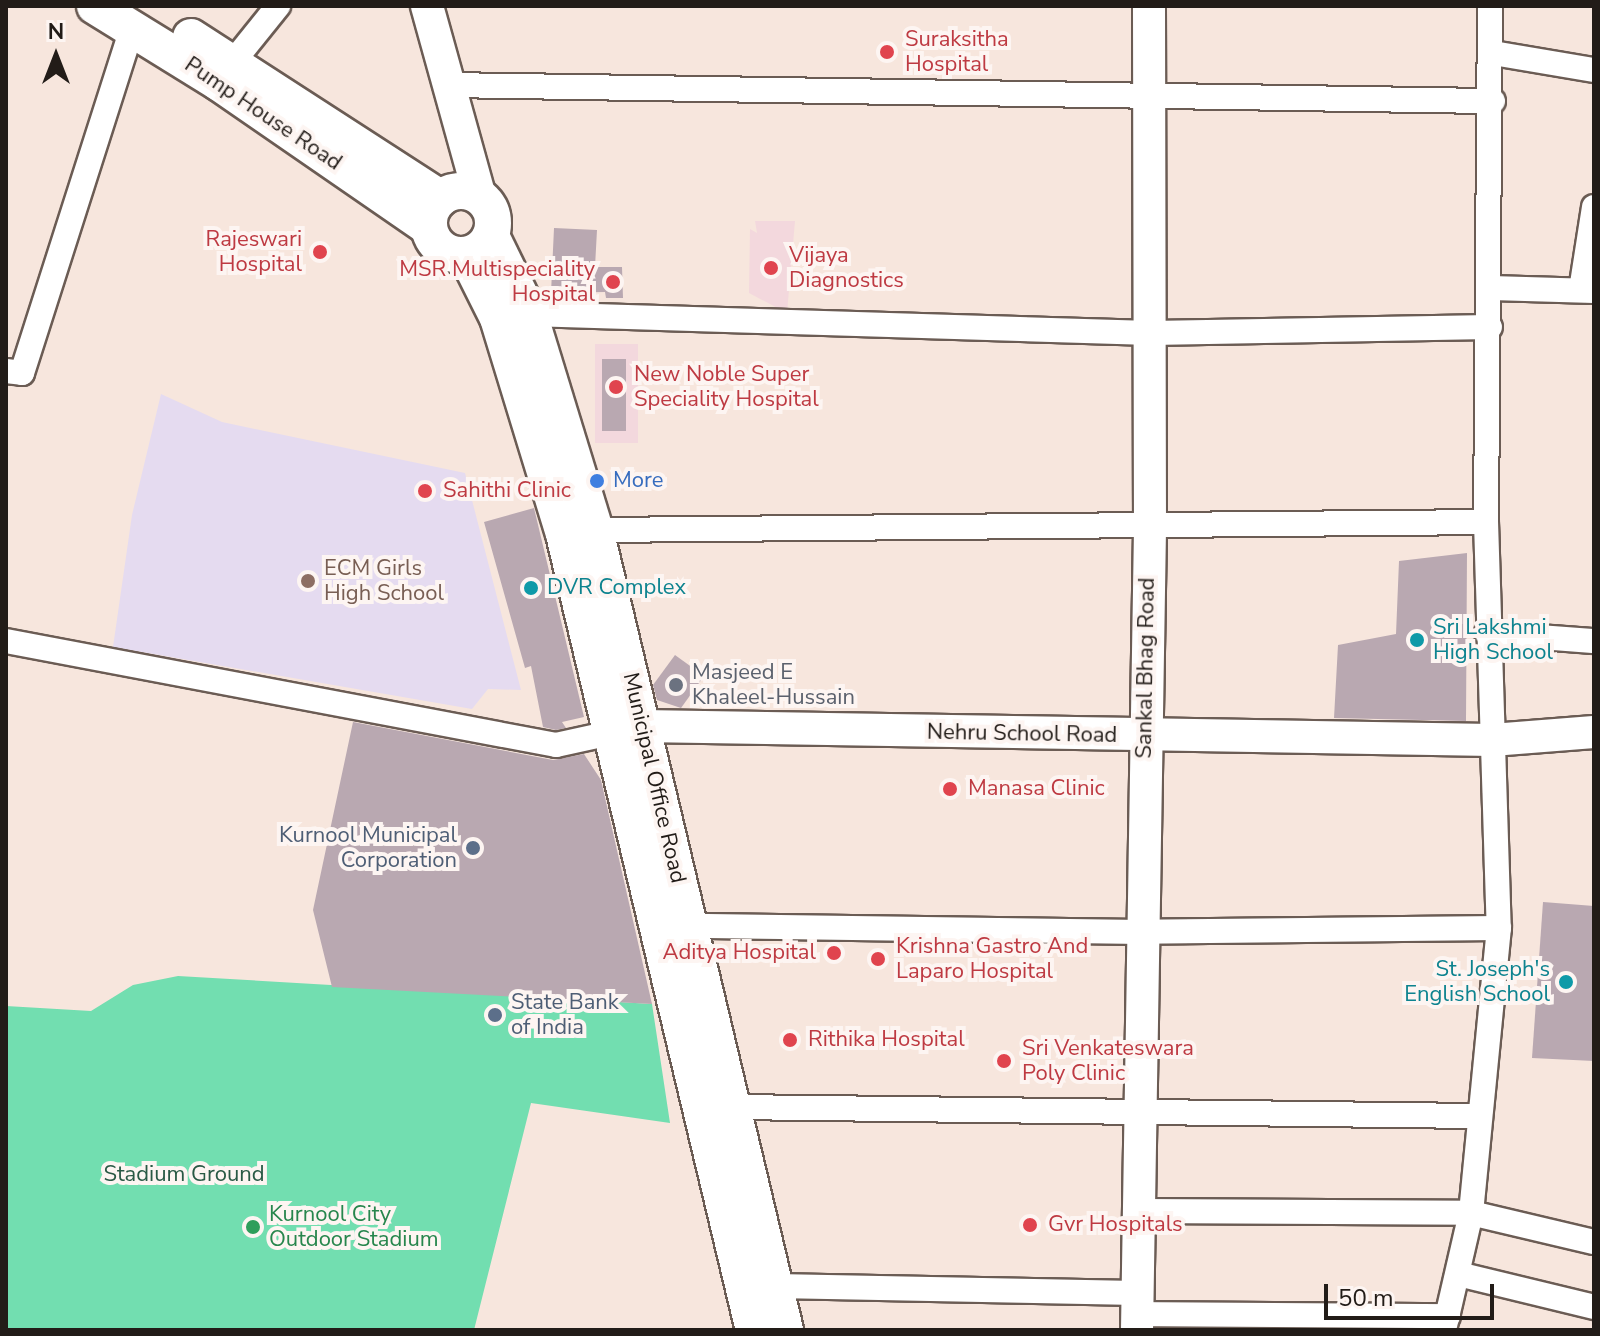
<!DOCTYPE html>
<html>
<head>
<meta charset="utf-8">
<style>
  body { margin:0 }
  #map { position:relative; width:1600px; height:1336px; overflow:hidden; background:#f7e6dd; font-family:"Nunito Sans",sans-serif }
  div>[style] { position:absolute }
  .education>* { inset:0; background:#e5dbf0 }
  .medical>* { inset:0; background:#f3d8dd; transform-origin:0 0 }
  .green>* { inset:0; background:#72deb0 }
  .building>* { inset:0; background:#b9a8b1; transform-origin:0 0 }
  .roads { filter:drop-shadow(2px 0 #6b5c54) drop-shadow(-2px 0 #6b5c54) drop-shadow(0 2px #6b5c54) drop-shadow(0 -2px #6b5c54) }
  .minor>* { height:24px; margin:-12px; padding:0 12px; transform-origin:12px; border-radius:12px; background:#fff }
  .tertiary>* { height:32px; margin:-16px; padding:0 16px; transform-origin:16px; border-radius:16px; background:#fff }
  .secondary>* { height:36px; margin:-18px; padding:0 18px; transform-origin:18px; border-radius:18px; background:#fff }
  .secondary>.ring { margin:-18px; padding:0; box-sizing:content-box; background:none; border:36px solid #fff; border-radius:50% }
  .dots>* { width:22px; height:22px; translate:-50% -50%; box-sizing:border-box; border:4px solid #fdf5f2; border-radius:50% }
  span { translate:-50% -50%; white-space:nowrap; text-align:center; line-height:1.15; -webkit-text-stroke:8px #fdf5f2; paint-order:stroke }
  .health-label { font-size:22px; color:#be3a42 }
  .left { translate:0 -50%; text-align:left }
  .right { translate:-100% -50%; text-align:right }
  .street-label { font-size:22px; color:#221c18 }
  .shop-label { font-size:22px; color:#366cbe }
  .education-label { font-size:22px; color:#785e54 }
  .culture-label { font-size:22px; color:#0d838f }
  .worship-label { font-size:22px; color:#5b616d }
  .service-label { font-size:22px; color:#4e5e75 }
  .park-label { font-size:22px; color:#295945 }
  .leisure-label { font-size:22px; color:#27864d }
  .frame { position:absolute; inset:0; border:8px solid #221c18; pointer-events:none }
  .north { position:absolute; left:16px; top:16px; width:80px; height:80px; -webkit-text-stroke:6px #fdf5f2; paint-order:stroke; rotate:0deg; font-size:22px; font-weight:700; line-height:32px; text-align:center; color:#221c18 }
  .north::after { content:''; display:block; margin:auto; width:28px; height:36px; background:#221c18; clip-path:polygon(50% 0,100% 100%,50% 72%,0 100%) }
  .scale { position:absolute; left:1324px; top:1284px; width:170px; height:36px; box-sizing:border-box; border:4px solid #221c18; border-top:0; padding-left:10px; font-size:24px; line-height:28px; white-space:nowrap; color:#221c18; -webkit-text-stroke:6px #fdf5f2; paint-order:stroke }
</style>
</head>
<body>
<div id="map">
  <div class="education">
    <i style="clip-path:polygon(161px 394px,222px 422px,465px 473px,521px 690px,488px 689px,472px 709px,113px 647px,132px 515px)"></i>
  </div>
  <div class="medical">
    <i style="clip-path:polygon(755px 221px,795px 221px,787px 313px,749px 293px,750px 229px,757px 233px)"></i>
    <i style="left:595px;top:344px;width:43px;height:99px"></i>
  </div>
  <div class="green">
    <i style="clip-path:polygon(178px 976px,652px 1004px,670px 1123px,531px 1103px,474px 1330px,6px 1330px,6px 1006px,91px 1011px,133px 985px)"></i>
  </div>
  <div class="building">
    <i style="clip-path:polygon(554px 228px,597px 230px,595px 267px,622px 267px,623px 298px,606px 298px,605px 292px,551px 293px)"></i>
    <i style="left:602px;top:359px;width:24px;height:72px"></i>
    <i style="clip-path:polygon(534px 508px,584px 717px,562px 722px,566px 728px,556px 730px,543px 727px,531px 666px,525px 668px,484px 522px)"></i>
    <i style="clip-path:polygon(1467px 553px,1466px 721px,1334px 718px,1338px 645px,1396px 634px,1399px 561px)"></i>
    <i style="clip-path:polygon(675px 655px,704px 676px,681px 708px,657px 700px,653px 685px)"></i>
    <i style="clip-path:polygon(353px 722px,553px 760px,584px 754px,601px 780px,652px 1004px,332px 987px,313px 910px)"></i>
    <i style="clip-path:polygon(1543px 902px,1594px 906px,1594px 1061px,1532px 1058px)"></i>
  </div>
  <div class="roads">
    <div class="minor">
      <i style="left:1493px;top:53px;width:102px;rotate:9.6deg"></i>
      <i style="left:233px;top:62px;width:72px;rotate:-51.2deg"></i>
      <i style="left:446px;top:85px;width:1047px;rotate:0.88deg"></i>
      <i style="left:1491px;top:288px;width:103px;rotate:1.7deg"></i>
      <i style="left:1581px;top:290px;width:84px;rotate:-81.1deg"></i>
      <i style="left:529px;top:314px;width:622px;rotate:1.75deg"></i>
      <i style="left:1151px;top:333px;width:339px;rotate:-1deg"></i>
      <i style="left:6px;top:371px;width:16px;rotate:7deg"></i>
      <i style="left:22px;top:373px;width:361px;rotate:-72.3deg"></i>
      <i style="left:1486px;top:522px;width:516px;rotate:-89.56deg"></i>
      <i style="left:595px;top:530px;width:891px;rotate:-0.51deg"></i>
      <i style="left:1486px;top:522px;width:406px;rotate:88.2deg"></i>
      <i style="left:1499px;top:928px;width:357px;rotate:179.4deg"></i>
      <i style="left:1142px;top:932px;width:453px;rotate:-179.2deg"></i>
      <i style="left:1487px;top:633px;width:107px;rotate:4.3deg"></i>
      <i style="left:6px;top:641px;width:560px;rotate:10.71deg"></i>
      <i style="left:556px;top:745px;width:70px;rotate:-12.4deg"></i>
      <i style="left:730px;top:1107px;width:750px;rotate:0.69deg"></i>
      <i style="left:1141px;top:1211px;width:330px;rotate:0.3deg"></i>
      <i style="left:1471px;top:1213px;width:126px;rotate:13.3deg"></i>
      <i style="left:1458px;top:1274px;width:140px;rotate:13.6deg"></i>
      <i style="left:775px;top:1286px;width:363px;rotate:1.1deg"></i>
      <i style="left:1137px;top:1314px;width:311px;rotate:0.4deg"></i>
      <i style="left:1444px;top:1330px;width:120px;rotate:-77deg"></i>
      <i style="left:1471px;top:1213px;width:286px;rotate:-84.4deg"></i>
    </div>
    <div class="tertiary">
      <i style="left:427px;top:6px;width:198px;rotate:74.5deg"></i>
      <i style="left:642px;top:726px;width:850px;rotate:0.94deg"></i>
      <i style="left:1492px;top:740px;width:102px;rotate:-4.5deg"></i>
      <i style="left:1137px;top:1330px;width:802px;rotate:-89.07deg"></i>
      <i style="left:1150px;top:528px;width:522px;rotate:-90.11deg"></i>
    </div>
    <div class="secondary">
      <i style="left:95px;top:6px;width:145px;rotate:31.7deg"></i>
      <i style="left:218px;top:82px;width:255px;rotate:34.6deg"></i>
      <i style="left:191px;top:37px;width:297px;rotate:32.9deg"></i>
      <i class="ring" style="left:429px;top:191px;width:28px;height:28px"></i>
      <i style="left:491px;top:236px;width:87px;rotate:64deg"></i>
      <i style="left:529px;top:314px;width:226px;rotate:73deg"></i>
      <i style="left:595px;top:530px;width:822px;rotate:76.64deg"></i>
      <i style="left:467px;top:256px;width:69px;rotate:63.4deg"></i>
      <i style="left:498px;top:318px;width:226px;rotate:73deg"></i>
      <i style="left:564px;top:534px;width:818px;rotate:76.58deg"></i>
    </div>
  </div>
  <div class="dots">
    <i style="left:887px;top:52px;background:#e0444e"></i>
    <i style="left:320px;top:252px;background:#e0444e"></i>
    <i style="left:771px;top:268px;background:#e0444e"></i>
    <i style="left:613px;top:282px;background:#e0444e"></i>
    <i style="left:616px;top:387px;background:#e0444e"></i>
    <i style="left:597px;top:481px;background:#3f7fe0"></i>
    <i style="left:425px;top:491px;background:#e0444e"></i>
    <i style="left:308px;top:581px;background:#8d6e63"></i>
    <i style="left:531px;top:588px;background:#0f9aa8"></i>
    <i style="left:1417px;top:640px;background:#0f9aa8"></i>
    <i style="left:676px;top:685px;background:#6b7280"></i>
    <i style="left:950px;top:789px;background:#e0444e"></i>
    <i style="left:473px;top:848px;background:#5c6f8a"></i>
    <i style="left:834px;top:953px;background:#e0444e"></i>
    <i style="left:878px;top:959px;background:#e0444e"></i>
    <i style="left:1566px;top:982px;background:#0f9aa8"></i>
    <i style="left:495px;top:1015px;background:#5c6f8a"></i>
    <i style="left:790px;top:1040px;background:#e0444e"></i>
    <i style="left:1004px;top:1061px;background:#e0444e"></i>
    <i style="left:1030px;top:1225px;background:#e0444e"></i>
    <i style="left:253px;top:1227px;background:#2e9e5b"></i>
  </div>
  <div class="health-label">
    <span class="left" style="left:905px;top:52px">Suraksitha<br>Hospital</span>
    <span class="right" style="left:302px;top:252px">Rajeswari<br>Hospital</span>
    <span class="left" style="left:789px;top:268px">Vijaya<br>Diagnostics</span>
    <span class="right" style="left:595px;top:282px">MSR Multispeciality<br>Hospital</span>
    <span class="left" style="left:634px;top:387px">New Noble Super<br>Speciality Hospital</span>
    <span class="left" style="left:443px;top:491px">Sahithi Clinic</span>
    <span class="left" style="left:968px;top:789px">Manasa Clinic</span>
    <span class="left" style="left:896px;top:959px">Krishna Gastro And<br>Laparo Hospital</span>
    <span class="right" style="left:816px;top:953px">Aditya Hospital</span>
    <span class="left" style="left:808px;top:1040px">Rithika Hospital</span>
    <span class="left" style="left:1022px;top:1061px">Sri Venkateswara<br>Poly Clinic</span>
    <span class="left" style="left:1048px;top:1225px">Gvr Hospitals</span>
  </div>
  <div class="street-label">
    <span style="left:263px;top:114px;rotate:34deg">Pump House Road</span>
    <span style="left:1146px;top:668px;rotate:-89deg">Sankal Bhag Road</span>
    <span style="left:1022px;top:734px;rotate:1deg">Nehru School Road</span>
    <span style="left:654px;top:778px;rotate:77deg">Municipal Office Road</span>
  </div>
  <div class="shop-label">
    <span class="left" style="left:613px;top:481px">More</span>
  </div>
  <div class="education-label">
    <span class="left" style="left:324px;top:581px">ECM Girls<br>High School</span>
  </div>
  <div class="culture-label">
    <span class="left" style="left:547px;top:588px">DVR Complex</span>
    <span class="left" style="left:1433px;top:640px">Sri Lakshmi<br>High School</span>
    <span class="right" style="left:1550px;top:982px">St. Joseph's<br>English School</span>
  </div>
  <div class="worship-label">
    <span class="left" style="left:692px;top:685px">Masjeed E<br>Khaleel-Hussain</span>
  </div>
  <div class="service-label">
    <span class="right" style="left:457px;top:848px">Kurnool Municipal<br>Corporation</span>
    <span class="left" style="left:511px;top:1015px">State Bank<br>of India</span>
  </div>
  <div class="park-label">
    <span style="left:184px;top:1175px">Stadium Ground</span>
  </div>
  <div class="leisure-label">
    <span class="left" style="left:269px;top:1227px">Kurnool City<br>Outdoor Stadium</span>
  </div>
  <div class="frame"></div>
  <div class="north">N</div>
  <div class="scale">50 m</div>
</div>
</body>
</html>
